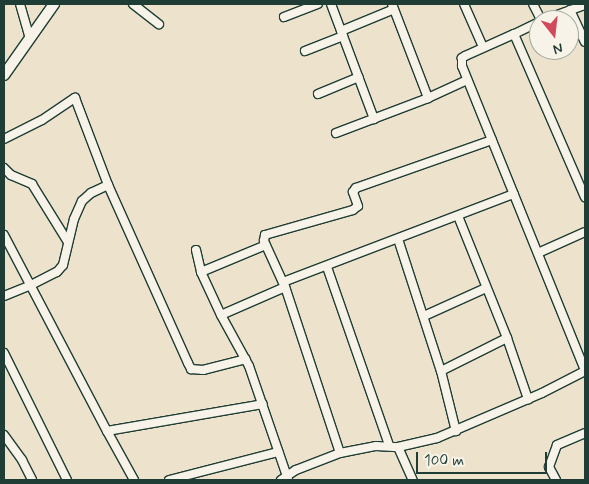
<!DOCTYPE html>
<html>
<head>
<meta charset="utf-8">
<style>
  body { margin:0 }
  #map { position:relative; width:589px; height:484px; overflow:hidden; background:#ede2cc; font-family:Mynerve,sans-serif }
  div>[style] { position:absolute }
  .roads { filter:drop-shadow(1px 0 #1f3d34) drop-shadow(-1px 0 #1f3d34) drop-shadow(0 1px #1f3d34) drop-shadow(0 -1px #1f3d34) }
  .minor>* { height:8px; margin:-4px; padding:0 4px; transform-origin:4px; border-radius:4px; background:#f7f3e8 }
  .tertiary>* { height:10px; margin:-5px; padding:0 5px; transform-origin:5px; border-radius:5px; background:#f7f3e8 }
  span { translate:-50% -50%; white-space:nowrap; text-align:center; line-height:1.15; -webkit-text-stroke:4px #f7f3e8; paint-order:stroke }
  .frame { position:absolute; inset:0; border:5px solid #1f3d34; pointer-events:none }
  .north { position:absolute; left:529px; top:10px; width:50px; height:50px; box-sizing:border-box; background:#f7f3e8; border:1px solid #a1aaa0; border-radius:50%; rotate:164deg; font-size:14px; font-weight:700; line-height:20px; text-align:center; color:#1f3d34 }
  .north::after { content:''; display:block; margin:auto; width:18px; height:22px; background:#d1495b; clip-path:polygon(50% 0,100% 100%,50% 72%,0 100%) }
  .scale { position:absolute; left:416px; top:452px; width:131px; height:22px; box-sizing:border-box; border:2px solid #1f3d34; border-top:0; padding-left:6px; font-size:15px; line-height:18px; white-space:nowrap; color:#1f3d34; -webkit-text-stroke:4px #f7f3e8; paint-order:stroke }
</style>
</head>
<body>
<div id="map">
  <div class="roads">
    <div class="minor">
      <i style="left:20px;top:4px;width:36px;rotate:74deg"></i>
      <i style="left:133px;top:4px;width:33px;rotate:38deg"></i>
      <i style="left:331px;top:4px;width:123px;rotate:69.5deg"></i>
      <i style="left:392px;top:4px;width:101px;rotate:69deg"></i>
      <i style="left:464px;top:4px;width:47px;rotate:66.2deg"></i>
      <i style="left:533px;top:4px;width:18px;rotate:63deg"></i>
      <i style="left:570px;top:10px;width:35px;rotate:65deg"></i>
      <i style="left:284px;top:17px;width:36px;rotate:-21deg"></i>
      <i style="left:543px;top:20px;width:45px;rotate:-19.7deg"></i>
      <i style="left:539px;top:22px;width:28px;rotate:154deg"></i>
      <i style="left:514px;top:34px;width:178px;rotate:66.5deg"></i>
      <i style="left:341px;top:31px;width:57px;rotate:-22.5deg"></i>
      <i style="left:514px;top:34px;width:54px;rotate:155.8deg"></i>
      <i style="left:465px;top:56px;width:4px;rotate:146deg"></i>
      <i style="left:462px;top:58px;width:8px;rotate:90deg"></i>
      <i style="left:462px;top:66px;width:328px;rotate:68deg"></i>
      <i style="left:305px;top:51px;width:41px;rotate:-21.5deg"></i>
      <i style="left:318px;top:94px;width:44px;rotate:-22.5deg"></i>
      <i style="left:336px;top:133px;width:98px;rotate:-20.8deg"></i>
      <i style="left:428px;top:98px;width:43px;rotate:-24.8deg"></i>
      <i style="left:4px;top:139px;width:42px;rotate:-26.6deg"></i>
      <i style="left:42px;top:120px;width:40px;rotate:-34deg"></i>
      <i style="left:75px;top:98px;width:93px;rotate:69.2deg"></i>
      <i style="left:108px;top:185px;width:195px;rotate:65.8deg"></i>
      <i style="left:188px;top:363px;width:7px;rotate:63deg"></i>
      <i style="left:191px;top:369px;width:12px;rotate:5deg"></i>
      <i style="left:203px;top:370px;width:44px;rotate:-14.3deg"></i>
      <i style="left:4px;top:168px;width:10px;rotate:45deg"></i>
      <i style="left:11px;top:175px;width:23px;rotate:23deg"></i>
      <i style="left:32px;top:184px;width:68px;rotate:58.2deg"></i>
      <i style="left:458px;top:216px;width:131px;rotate:68.1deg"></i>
      <i style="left:507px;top:338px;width:65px;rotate:71deg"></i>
      <i style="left:4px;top:235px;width:221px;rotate:62.3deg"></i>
      <i style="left:107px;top:431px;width:158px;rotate:-9.8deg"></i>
      <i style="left:398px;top:239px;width:139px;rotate:72deg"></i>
      <i style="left:441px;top:371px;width:62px;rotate:76deg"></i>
      <i style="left:196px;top:250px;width:23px;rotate:77deg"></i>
      <i style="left:201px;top:272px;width:47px;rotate:65.1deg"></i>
      <i style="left:221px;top:315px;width:58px;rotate:61.2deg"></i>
      <i style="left:249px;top:366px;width:120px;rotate:71deg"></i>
      <i style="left:538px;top:253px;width:51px;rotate:-24.1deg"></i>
      <i style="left:327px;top:267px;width:188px;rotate:70.8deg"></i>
      <i style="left:201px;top:272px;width:70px;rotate:-22.6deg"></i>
      <i style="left:283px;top:282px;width:247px;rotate:-20.9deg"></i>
      <i style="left:4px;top:296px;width:27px;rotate:-22deg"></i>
      <i style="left:29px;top:286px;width:31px;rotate:-27deg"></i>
      <i style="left:57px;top:272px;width:9px;rotate:-49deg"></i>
      <i style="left:63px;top:265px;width:47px;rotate:-76.6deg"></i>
      <i style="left:74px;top:219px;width:20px;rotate:-66deg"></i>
      <i style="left:82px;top:201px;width:12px;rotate:-42deg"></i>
      <i style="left:91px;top:193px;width:19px;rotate:-25deg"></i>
      <i style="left:221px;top:315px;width:70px;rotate:-23.6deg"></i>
      <i style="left:424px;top:316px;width:68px;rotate:-24.3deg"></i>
      <i style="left:4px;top:353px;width:142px;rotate:63.6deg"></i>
      <i style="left:441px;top:371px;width:74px;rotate:-26.6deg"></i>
      <i style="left:107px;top:431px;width:56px;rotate:61.1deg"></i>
      <i style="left:4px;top:435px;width:31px;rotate:54deg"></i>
      <i style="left:22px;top:460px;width:22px;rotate:63deg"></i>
      <i style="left:398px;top:447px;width:36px;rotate:66deg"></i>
      <i style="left:340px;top:453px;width:175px;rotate:-108.3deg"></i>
      <i style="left:285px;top:287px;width:51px;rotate:-114.5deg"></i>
      <i style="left:264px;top:241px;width:6px;rotate:-81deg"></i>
      <i style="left:265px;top:235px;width:91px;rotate:-15.9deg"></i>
      <i style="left:353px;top:210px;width:6px;rotate:-39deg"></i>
      <i style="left:358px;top:206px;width:15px;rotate:-110deg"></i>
      <i style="left:353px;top:192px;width:5px;rotate:-53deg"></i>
      <i style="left:356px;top:188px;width:144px;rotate:-19.4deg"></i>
      <i style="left:169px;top:480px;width:113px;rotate:-14.4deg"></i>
      <i style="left:281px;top:480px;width:18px;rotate:-34deg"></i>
      <i style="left:296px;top:470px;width:47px;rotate:-21.1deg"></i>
      <i style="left:340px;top:453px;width:37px;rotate:-11deg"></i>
      <i style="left:376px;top:446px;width:22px;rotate:3deg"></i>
      <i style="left:398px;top:447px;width:40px;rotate:-13deg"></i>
      <i style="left:437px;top:438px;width:114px;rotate:-23.2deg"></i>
      <i style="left:542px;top:393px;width:48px;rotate:-27.1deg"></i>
      <i style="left:556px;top:480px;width:15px;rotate:-118deg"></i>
      <i style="left:549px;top:467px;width:23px;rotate:-70deg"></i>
      <i style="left:557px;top:445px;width:30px;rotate:-23deg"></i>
    </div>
    <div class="tertiary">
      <i style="left:4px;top:75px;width:87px;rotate:-54.8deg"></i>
    </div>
  </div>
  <div class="frame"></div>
  <div class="north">N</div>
  <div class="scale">100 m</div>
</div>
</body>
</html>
